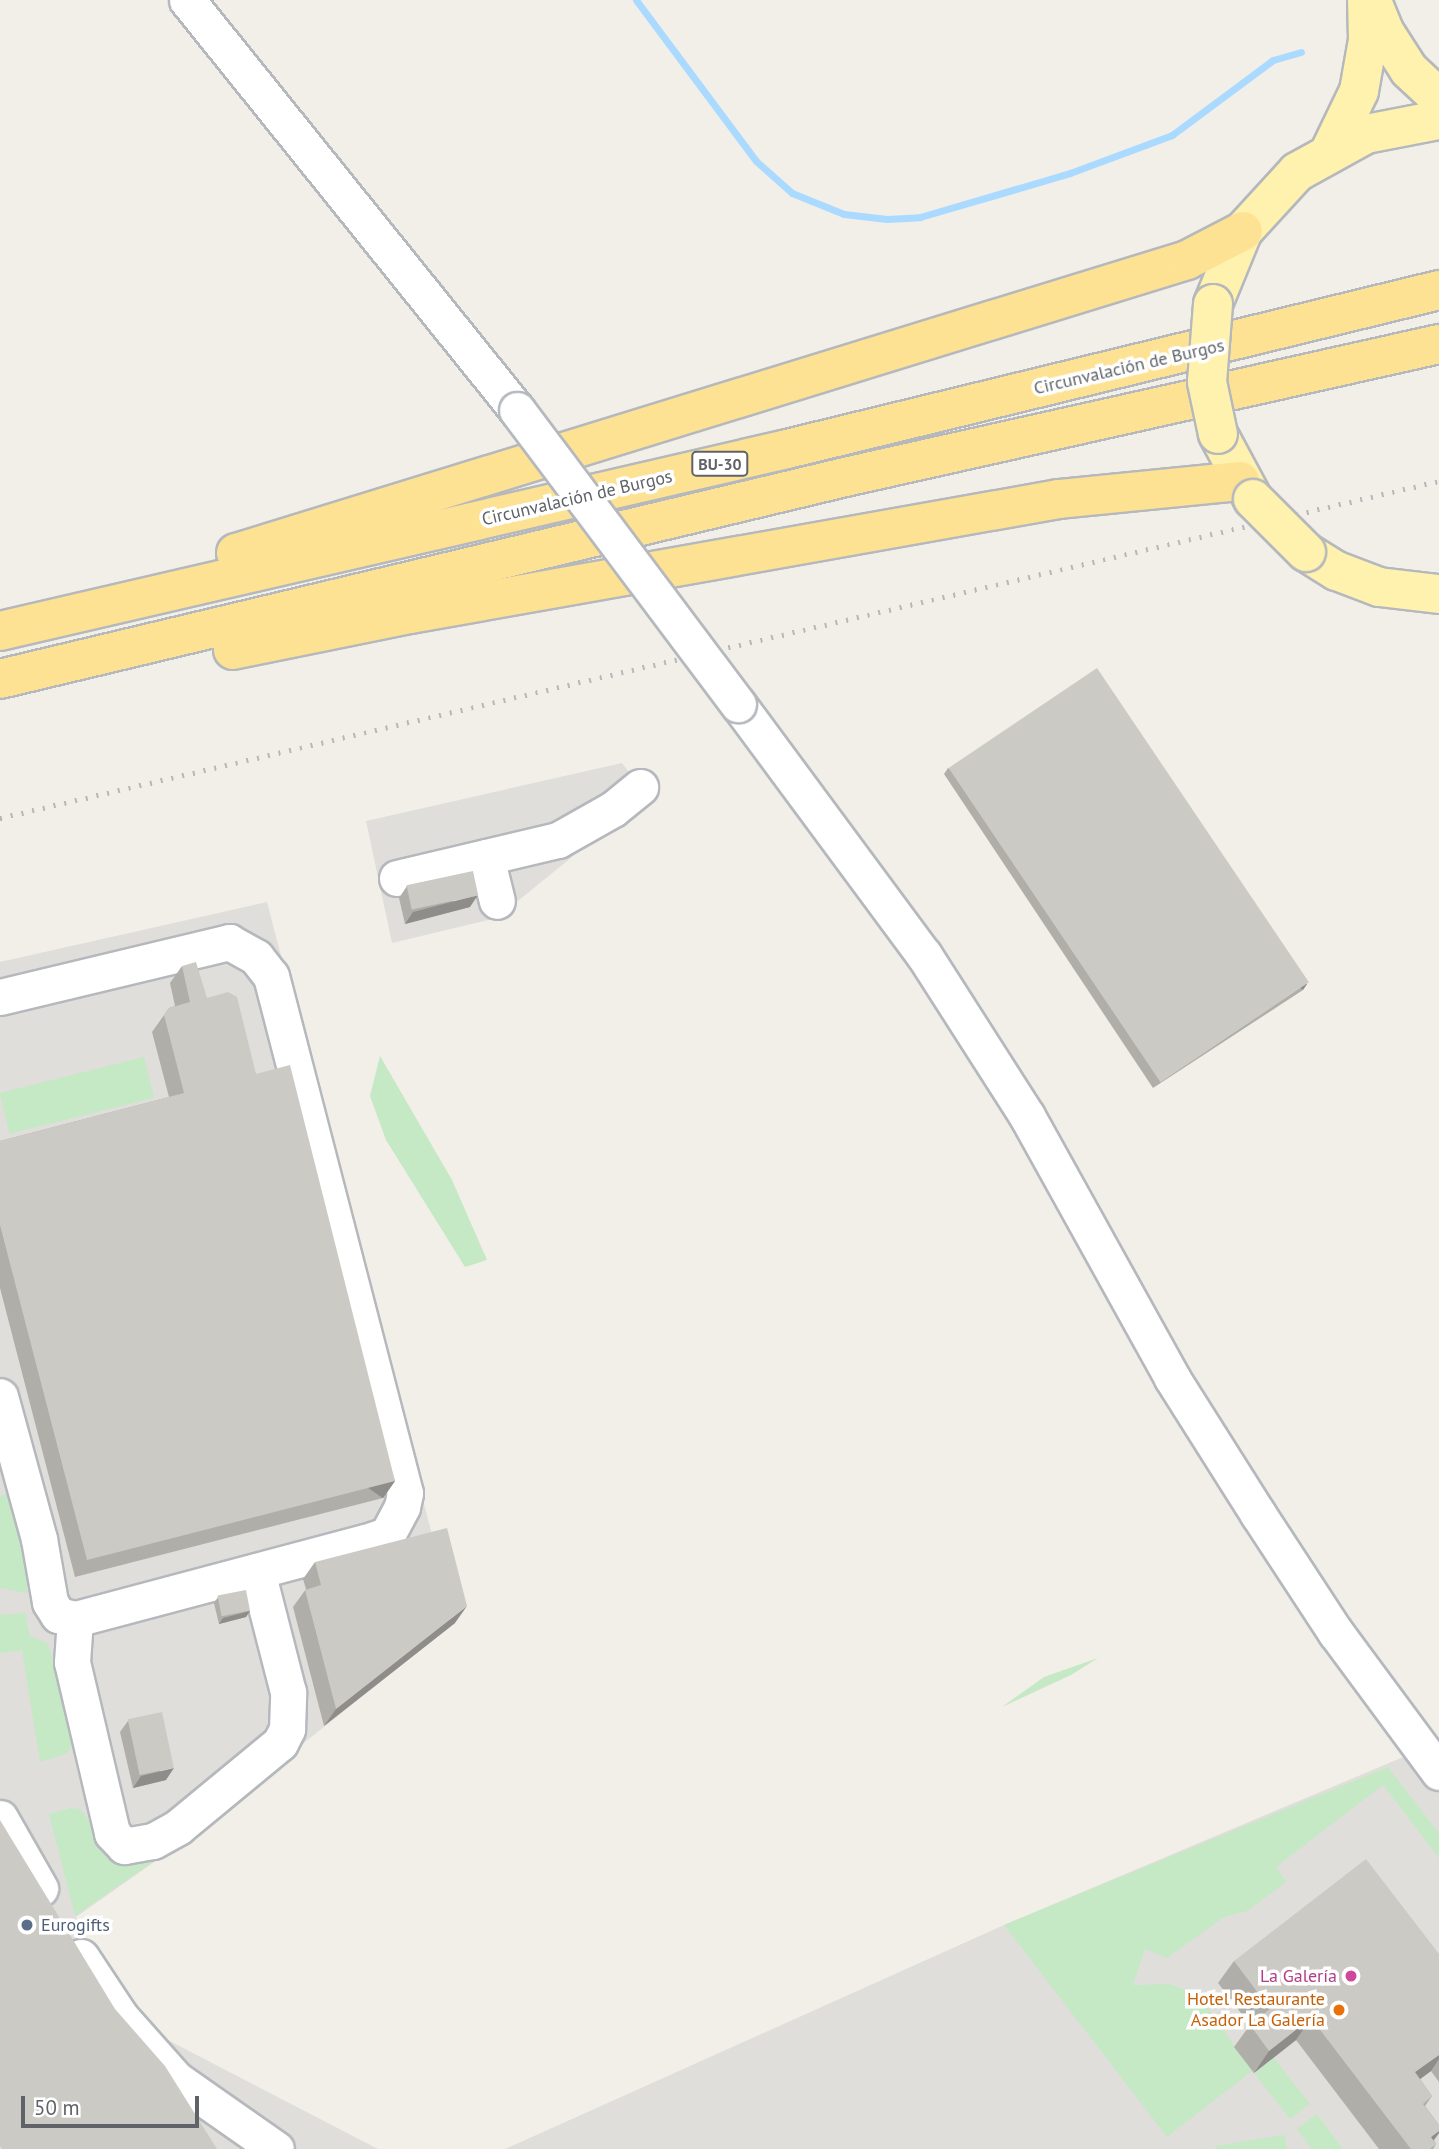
<!DOCTYPE html>
<html>
<head>
<meta charset="utf-8">
<style>
  body { margin:0 }
  #map { position:relative; width:1439px; height:2149px; overflow:hidden; background:#f1efe8; font-family:"PT Sans",sans-serif }
  div>[style] { position:absolute }
  .industrial>* { inset:0; background:#e0deda }
  .green>* { inset:0; background:#c5e8c5; transform-origin:0 0 }
  .stream>* { height:7px; margin:-3.5px; padding:0 3.5px; transform-origin:3.5px; border-radius:3.5px; background:#aadaff }
  .roads { filter:drop-shadow(2px 0 #b5b8bc) drop-shadow(-2px 0 #b5b8bc) drop-shadow(0 2px #b5b8bc) drop-shadow(0 -2px #b5b8bc) }
  .minor>* { height:35px; margin:-17.5px; padding:0 17.5px; transform-origin:17.5px; border-radius:17.5px; background:#fff }
  .major>* { height:38px; margin:-19px; padding:0 19px; transform-origin:19px; border-radius:19px; background:#fff2af }
  .highway>* { height:38px; margin:-19px; padding:0 19px; transform-origin:19px; border-radius:19px; background:#fde293 }
  .rail>* { height:5px; margin-top:-2.5px; transform-origin:0; background:repeating-linear-gradient(90deg,#b6b7b8 0 2px,transparent 0 11px) }
  .bridges { filter:drop-shadow(2px 0 #b5b8bc) drop-shadow(-2px 0 #b5b8bc) drop-shadow(0 2px #b5b8bc) drop-shadow(0 -2px #b5b8bc) }
  .minor-bridge>* { height:35px; margin:-17.5px; padding:0 17.5px; transform-origin:17.5px; border-radius:17.5px; background:#fff }
  .major-bridge>* { height:38px; margin:-19px; padding:0 19px; transform-origin:19px; border-radius:19px; background:#fff2af }
  .wall>* { inset:0; background:#afaea9 }
  .shaded-wall>* { inset:0; background:#8f8d8a; transform-origin:0 0 }
  .building>* { inset:0; background:#cccac5; transform-origin:0 0 }
  .dots>* { width:19px; height:19px; translate:-50% -50%; box-sizing:border-box; border:4px solid #fff; border-radius:50% }
  span { translate:-50% -50%; white-space:nowrap; text-align:center; line-height:1.15; -webkit-text-stroke:7px #fff; paint-order:stroke }
  .shield-label span { padding:2px 5px; background:#fff; border:2px solid; border-radius:5px; -webkit-text-stroke-width:0 }
  .shield-label { font-size:16px; color:#5f6368; font-weight:700 }
  .street-label { font-size:18px; color:#5f6368 }
  .service-label { font-size:18px; color:#4e5e75 }
  .left { translate:0 -50%; text-align:left }
  .hotel-label { font-size:18px; color:#b23c85 }
  .right { translate:-100% -50%; text-align:right }
  .food-label { font-size:18px; color:#c56008 }
  .scale { position:absolute; left:21px; top:2096px; width:178px; height:32px; box-sizing:border-box; border:4px solid #5f6368; border-top:0; padding-left:9px; font-size:21px; line-height:24px; white-space:nowrap; color:#5f6368; -webkit-text-stroke:5px #fff; paint-order:stroke }
</style>
</head>
<body>
<div id="map">
  <div class="industrial">
    <i style="clip-path:polygon(622px 763px,647px 796px,497px 918px,392px 943px,366px 821px)"></i>
    <i style="clip-path:polygon(267px 902px,455px 1623px,150px 1865px,76px 1917px,90px 1953px,131px 2013px,164px 2038px,378px 2149px,0 2149px,0 962px)"></i>
    <i style="clip-path:polygon(1439px 1742px,1439px 2149px,505px 2149px,1004px 1925px)"></i>
  </div>
  <div class="green">
    <i style="clip-path:polygon(380px 1056px,452px 1180px,487px 1260px,465px 1267px,386px 1140px,370px 1096px)"></i>
    <i style="left:144px;top:1057px;width:42px;height:149px;rotate:76deg"></i>
    <i style="clip-path:polygon(15px 1492px,29px 1554px,27px 1593px,0 1588px,0 1496px)"></i>
    <i style="clip-path:polygon(25px 1613px,30px 1636px,46px 1642px,50px 1649px,72px 1744px,68px 1753px,40px 1762px,22px 1650px,0 1653px,0 1615px)"></i>
    <i style="clip-path:polygon(1098px 1658px,1071px 1675px,1002px 1707px,1044px 1677px)"></i>
    <i style="clip-path:polygon(1388px 1767px,1439px 1833px,1439px 1858px,1383px 1785px,1276px 1867px,1286px 1882px,1247px 1911px,1224px 1917px,1167px 1958px,1145px 1949px,1133px 1985px,1169px 1984px,1199px 1995px,1252px 2071px,1167px 2137px,1004px 1925px)"></i>
    <i style="clip-path:polygon(71px 1808px,80px 1809px,88px 1819px,95px 1841px,109px 1854px,167px 1852px,75px 1916px,49px 1814px)"></i>
    <i style="left:1274px;top:2058px;width:58px;height:25px;rotate:52deg"></i>
    <i style="clip-path:polygon(1317px 2114px,1343px 2149px,1312px 2149px,1297px 2129px)"></i>
    <i style="clip-path:polygon(1285px 2135px,1287px 2149px,1216px 2149px,1215px 2146px)"></i>
  </div>
  <div class="stream">
    <i style="left:636px;top:0;width:201px;rotate:53.3deg"></i>
    <i style="left:756px;top:161px;width:48px;rotate:41.6deg"></i>
    <i style="left:792px;top:193px;width:56px;rotate:22deg"></i>
    <i style="left:844px;top:214px;width:43px;rotate:6.6deg"></i>
    <i style="left:887px;top:219px;width:33px;rotate:-3deg"></i>
    <i style="left:920px;top:217px;width:156px;rotate:-16.3deg"></i>
    <i style="left:1070px;top:173px;width:109px;rotate:-20.4deg"></i>
    <i style="left:1172px;top:135px;width:126px;rotate:-36.6deg"></i>
    <i style="left:1273px;top:60px;width:29px;rotate:-16deg"></i>
  </div>
  <div class="roads">
    <div class="minor">
      <i style="left:187px;top:0;width:526px;rotate:51.17deg"></i>
      <i style="left:738px;top:704px;width:312px;rotate:53.5deg"></i>
      <i style="left:924px;top:955px;width:191px;rotate:57.4deg"></i>
      <i style="left:1027px;top:1116px;width:299px;rotate:61deg"></i>
      <i style="left:1172px;top:1378px;width:161px;rotate:57.7deg"></i>
      <i style="left:1258px;top:1514px;width:142px;rotate:56.8deg"></i>
      <i style="left:1336px;top:1633px;width:173px;rotate:53.5deg"></i>
      <i style="left:486px;top:857px;width:45px;rotate:76deg"></i>
      <i style="left:397px;top:878px;width:165px;rotate:-13.3deg"></i>
      <i style="left:558px;top:840px;width:63px;rotate:-29.4deg"></i>
      <i style="left:613px;top:809px;width:35px;rotate:-39deg"></i>
      <i style="left:0;top:997px;width:236px;rotate:-13.5deg"></i>
      <i style="left:229px;top:942px;width:31px;rotate:29deg"></i>
      <i style="left:256px;top:957px;width:24px;rotate:52deg"></i>
      <i style="left:271px;top:976px;width:534px;rotate:75.47deg"></i>
      <i style="left:405px;top:1493px;width:14px;rotate:102deg"></i>
      <i style="left:402px;top:1507px;width:32px;rotate:118deg"></i>
      <i style="left:387px;top:1535px;width:23px;rotate:162deg"></i>
      <i style="left:365px;top:1542px;width:300px;rotate:165.1deg"></i>
      <i style="left:75px;top:1619px;width:17px;rotate:-167deg"></i>
      <i style="left:58px;top:1615px;width:15px;rotate:-122deg"></i>
      <i style="left:50px;top:1602px;width:64px;rotate:-99.9deg"></i>
      <i style="left:39px;top:1539px;width:148px;rotate:-105.3deg"></i>
      <i style="left:75px;top:1619px;width:43px;rotate:94deg"></i>
      <i style="left:72px;top:1662px;width:176px;rotate:76.8deg"></i>
      <i style="left:112px;top:1833px;width:18px;rotate:47deg"></i>
      <i style="left:124px;top:1846px;width:29px;rotate:-10deg"></i>
      <i style="left:153px;top:1841px;width:29px;rotate:-29deg"></i>
      <i style="left:178px;top:1827px;width:132px;rotate:-39.5deg"></i>
      <i style="left:280px;top:1743px;width:16px;rotate:-63deg"></i>
      <i style="left:287px;top:1729px;width:37px;rotate:-88deg"></i>
      <i style="left:288px;top:1692px;width:125px;rotate:-104.4deg"></i>
      <i style="left:0;top:1818px;width:81px;rotate:60.3deg"></i>
      <i style="left:81px;top:1957px;width:71px;rotate:56.5deg"></i>
      <i style="left:120px;top:2016px;width:84px;rotate:48.4deg"></i>
      <i style="left:176px;top:2079px;width:122px;rotate:35deg"></i>
    </div>
    <div class="major">
      <i style="left:1372px;top:1px;width:32px;rotate:68deg"></i>
      <i style="left:1384px;top:31px;width:46px;rotate:57.3deg"></i>
      <i style="left:1409px;top:70px;width:41px;rotate:43deg"></i>
      <i style="left:1331px;top:149px;width:64px;rotate:-64.2deg"></i>
      <i style="left:1359px;top:91px;width:52px;rotate:-80deg"></i>
      <i style="left:1368px;top:40px;width:40px;rotate:-91.4deg"></i>
      <i style="left:1213px;top:304px;width:79px;rotate:-67.7deg"></i>
      <i style="left:1243px;top:231px;width:80px;rotate:-47.5deg"></i>
      <i style="left:1297px;top:172px;width:79px;rotate:-28.8deg"></i>
      <i style="left:1366px;top:134px;width:74px;rotate:-10.9deg"></i>
      <i style="left:1218px;top:434px;width:74px;rotate:61.7deg"></i>
      <i style="left:1306px;top:552px;width:36px;rotate:32deg"></i>
      <i style="left:1337px;top:571px;width:45px;rotate:20.9deg"></i>
      <i style="left:1379px;top:587px;width:60px;rotate:6.7deg"></i>
    </div>
    <div class="highway">
      <i style="left:236px;top:553px;width:995px;rotate:-17.12deg"></i>
      <i style="left:1187px;top:260px;width:63px;rotate:-27.4deg"></i>
      <i style="left:0;top:631px;width:808px;rotate:-13.02deg"></i>
      <i style="left:787px;top:449px;width:671px;rotate:-13.7deg"></i>
      <i style="left:233px;top:650px;width:181px;rotate:-11.5deg"></i>
      <i style="left:410px;top:614px;width:659px;rotate:-10.05deg"></i>
      <i style="left:1059px;top:499px;width:182px;rotate:-5.7deg"></i>
      <i style="left:0;top:679px;width:869px;rotate:-13.44deg"></i>
      <i style="left:845px;top:477px;width:609px;rotate:-12.62deg"></i>
    </div>
  </div>
  <div class="rail">
    <i style="left:0;top:818px;width:1478px;rotate:-13.18deg"></i>
  </div>
  <div class="bridges">
    <div class="minor-bridge">
      <i style="left:517px;top:410px;width:368px;rotate:53.1deg"></i>
    </div>
    <div class="major-bridge">
      <i style="left:1213px;top:304px;width:78px;rotate:94.4deg"></i>
      <i style="left:1207px;top:382px;width:53px;rotate:78.1deg"></i>
      <i style="left:1253px;top:499px;width:75px;rotate:45deg"></i>
    </div>
  </div>
  <div class="wall">
    <i style="clip-path:polygon(948px 768px,1307px 984px,1303px 990px,1153px 1088px,944px 774px)"></i>
    <i style="clip-path:polygon(407px 886px,470px 907px,405px 924px,399px 898px)"></i>
    <i style="clip-path:polygon(182px 966px,207px 998px,256px 1074px,395px 1481px,383px 1498px,75px 1577px,0 1288px,0 1141px,169px 1097px,152px 1032px,169px 1008px,175px 1006px,170px 983px)"></i>
    <i style="clip-path:polygon(315px 1562px,455px 1623px,324px 1726px,293px 1607px,306px 1589px,303px 1579px)"></i>
    <i style="clip-path:polygon(218px 1597px,250px 1611px,246px 1617px,219px 1624px,214px 1603px)"></i>
    <i style="clip-path:polygon(128px 1721px,166px 1780px,133px 1788px,120px 1732px)"></i>
    <i style="clip-path:polygon(1439px 1954px,1439px 2082px,1431px 2071px,1420px 2079px,1432px 2096px,1425px 2106px,1439px 2125px,1439px 2133px,1434px 2140px,1436px 2144px,1433px 2149px,1379px 2149px,1296px 2040px,1254px 2073px,1234px 2047px,1250px 2025px,1218px 1983px,1234px 1961px)"></i>
  </div>
  <div class="shaded-wall">
    <i style="clip-path:polygon(478px 895px,470px 907px,405px 924px,413px 912px)"></i>
    <i style="left:1307px;top:984px;width:7px;height:179px;rotate:124deg"></i>
    <i style="left:395px;top:1481px;width:21px;height:318px;rotate:125deg"></i>
    <i style="clip-path:polygon(467px 1606px,455px 1623px,324px 1726px,336px 1709px)"></i>
    <i style="clip-path:polygon(250px 1611px,246px 1617px,219px 1624px,223px 1618px)"></i>
    <i style="clip-path:polygon(174px 1768px,166px 1780px,133px 1788px,141px 1776px)"></i>
    <i style="clip-path:polygon(1311px 2018px,1296px 2040px,1254px 2073px,1269px 2051px)"></i>
    <i style="clip-path:polygon(1439px 2055px,1439px 2059px,1431px 2071px,1400px 2094px,1415px 2072px)"></i>
    <i style="clip-path:polygon(1439px 2131px,1439px 2133px,1427px 2149px,1431px 2137px)"></i>
  </div>
  <div class="building">
    <i style="left:1097px;top:668px;width:379px;height:179px;rotate:56deg"></i>
    <i style="left:473px;top:871px;width:25px;height:68px;rotate:78deg"></i>
    <i style="clip-path:polygon(196px 962px,207px 998px,228px 992px,237px 997px,256px 1074px,290px 1065px,395px 1481px,87px 1560px,0 1225px,0 1141px,184px 1093px,164px 1015px,169px 1008px,190px 1002px,182px 966px)"></i>
    <i style="clip-path:polygon(447px 1528px,467px 1606px,336px 1709px,305px 1590px,321px 1585px,315px 1562px)"></i>
    <i style="left:246px;top:1590px;width:21px;height:29px;rotate:79deg"></i>
    <i style="left:162px;top:1712px;width:57px;height:35px;rotate:78deg"></i>
    <i style="clip-path:polygon(0 1820px,115px 2009px,165px 2066px,217px 2149px,2px 2149px,0 2146px)"></i>
    <i style="clip-path:polygon(1366px 1859px,1439px 1954px,1439px 2055px,1415px 2072px,1432px 2096px,1423px 2104px,1439px 2125px,1439px 2131px,1431px 2137px,1436px 2144px,1430px 2149px,1411px 2149px,1311px 2018px,1269px 2051px,1250px 2025px,1270px 2009px,1234px 1961px)"></i>
  </div>
  <div class="dots">
    <i style="left:27px;top:1925px;background:#5c6f8a"></i>
    <i style="left:1351px;top:1976px;background:#d1479c"></i>
    <i style="left:1339px;top:2010px;background:#e8710a"></i>
  </div>
  <div class="shield-label">
    <span style="left:720px;top:464px">BU-30</span>
  </div>
  <div class="street-label">
    <span style="left:1129px;top:367px;rotate:-13deg">Circunvalación de Burgos</span>
    <span style="left:577px;top:498px;rotate:-13deg">Circunvalación de Burgos</span>
  </div>
  <div class="service-label">
    <span class="left" style="left:41px;top:1925px">Eurogifts</span>
  </div>
  <div class="hotel-label">
    <span class="right" style="left:1337px;top:1976px">La Galería</span>
  </div>
  <div class="food-label">
    <span class="right" style="left:1325px;top:2010px">Hotel Restaurante<br>Asador La Galería</span>
  </div>
  <div class="scale">50 m</div>
</div>
</body>
</html>
